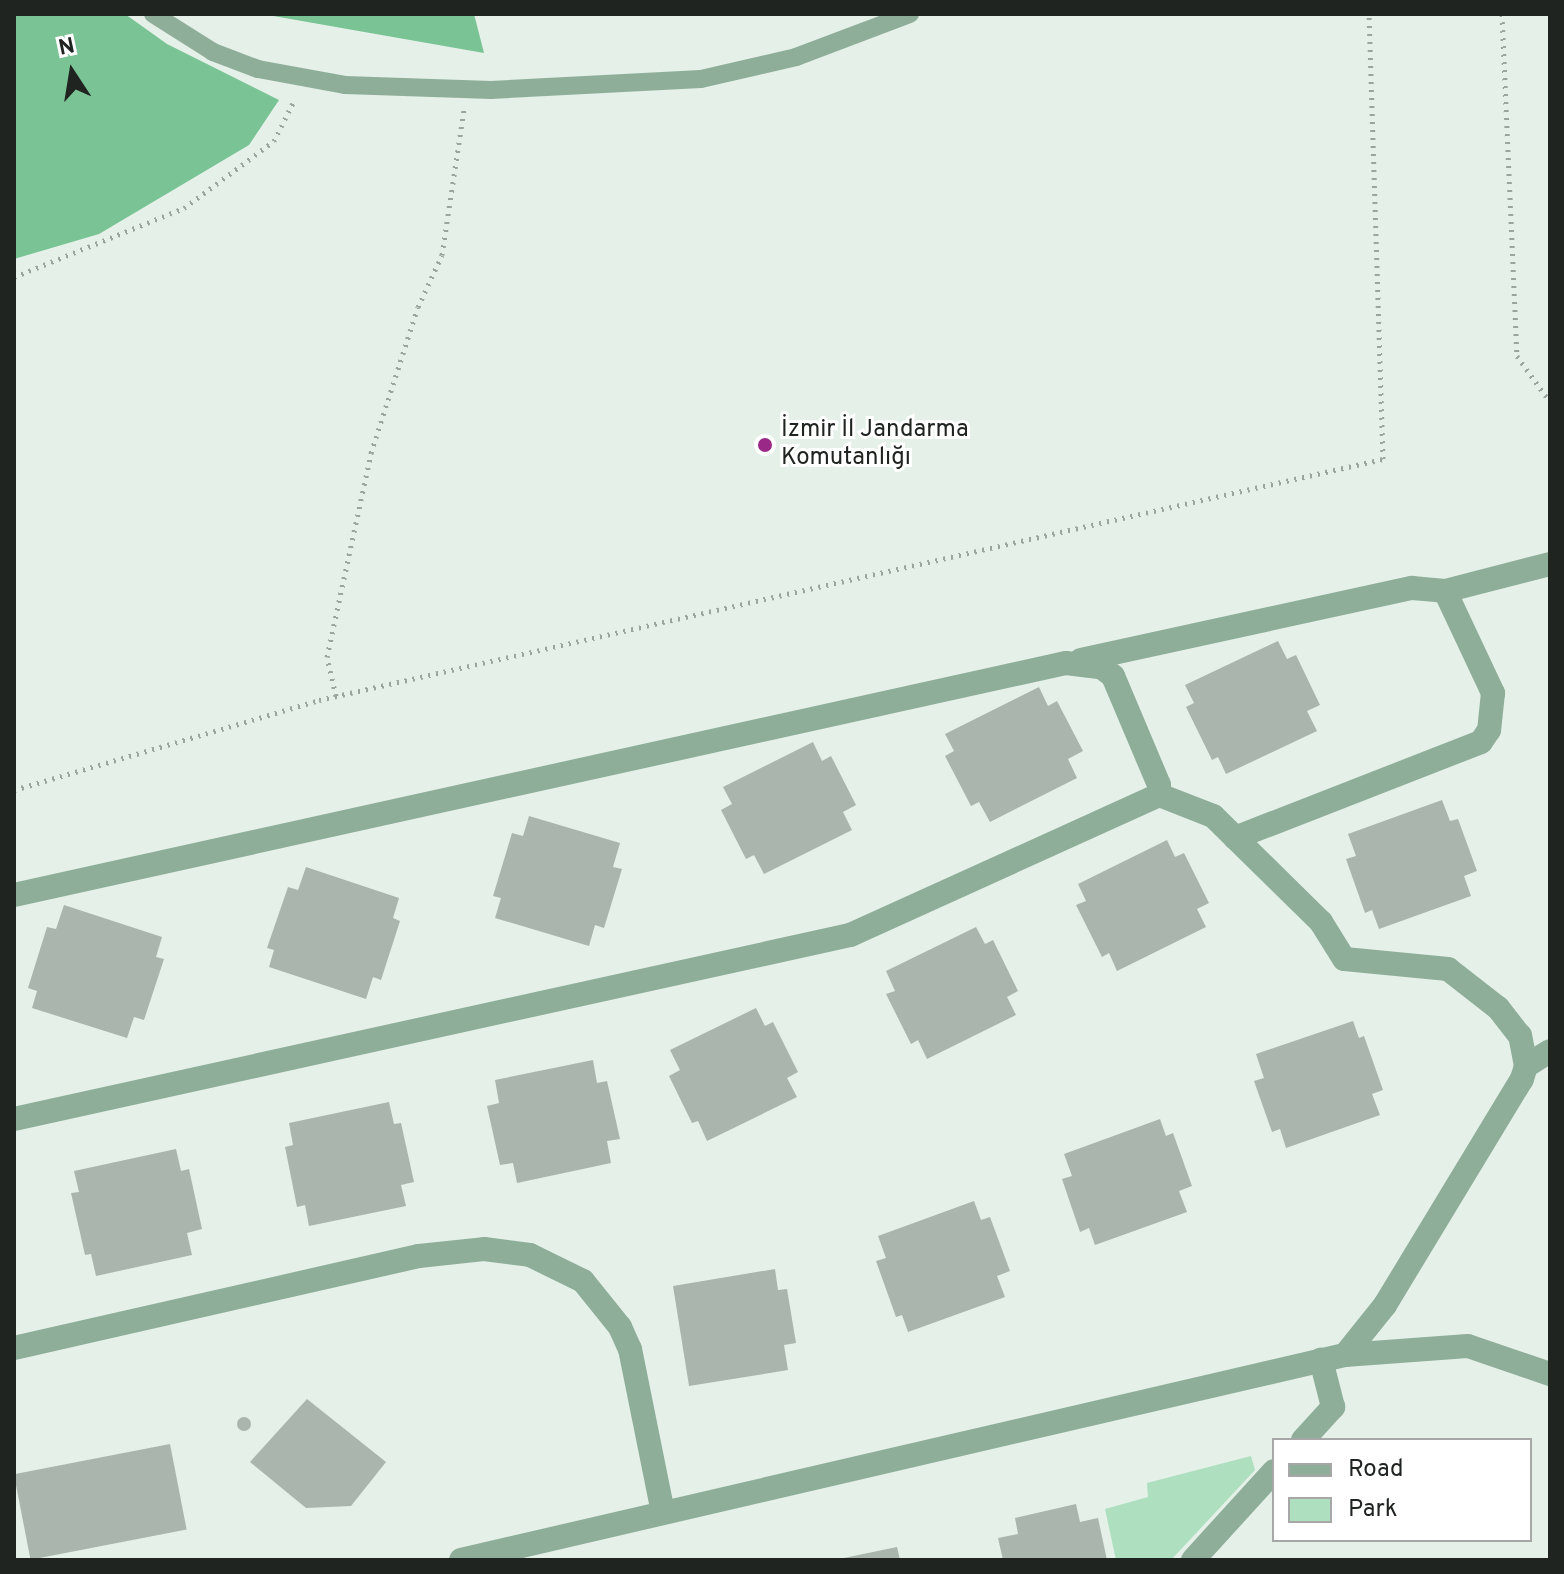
<!DOCTYPE html>
<html>
<head>
<meta charset="utf-8">
<style>
  body { margin:0 }
  #map { position:relative; width:1564px; height:1574px; overflow:hidden; background:#e4f0e8; font-family:Overpass,sans-serif }
  div>[style] { position:absolute }
  .green>* { inset:0; background:#aedfbe }
  .forest>* { inset:0; background:#79c395 }
  .building>* { inset:0; background:#a9b5ad; transform-origin:0 0 }
  .round { border-radius:50% }
  .path>* { height:5px; margin-top:-2.5px; transform-origin:0; background:repeating-linear-gradient(90deg,#9ba49e 0 2px,transparent 0 8px) }
  .service>* { height:18px; margin:-9px; padding:0 9px; transform-origin:9px; border-radius:9px; background:#8fae99 }
  .minor>* { height:24px; margin:-12px; padding:0 12px; transform-origin:12px; border-radius:12px; background:#8fae99 }
  .dots>* { width:22px; height:22px; translate:-50% -50%; box-sizing:border-box; border:4px solid #fff; border-radius:50% }
  span { translate:-50% -50%; white-space:nowrap; text-align:center; line-height:1.15; -webkit-text-stroke:6px #fff; paint-order:stroke }
  .poi-label { font-size:24px; color:#202421 }
  .left { translate:0 -50%; text-align:left }
  .frame { position:absolute; inset:0; border:16px solid #202421; pointer-events:none }
  .legend { position:absolute; left:1272px; top:1438px; width:260px; height:104px; box-sizing:border-box; background:#fff; border:2px solid #a6a7a6; margin:0; padding:10px 14px; list-style:none; font-size:24px; color:#202421 }
  .legend li { display:flex; align-items:center; gap:16px; height:40px }
  .legend b { width:40px; border:2px solid #a6a7a6 }
  .north { position:absolute; left:32px; top:32px; width:80px; height:80px; -webkit-text-stroke:6px #fff; paint-order:stroke; rotate:348deg; font-size:22px; font-weight:700; line-height:32px; text-align:center; color:#202421 }
  .north::after { content:''; display:block; margin:auto; width:28px; height:36px; background:#202421; clip-path:polygon(50% 0,100% 100%,50% 72%,0 100%) }
</style>
</head>
<body>
<div id="map">
  <div class="green">
    <i style="clip-path:polygon(1251px 1456px,1255px 1470px,1171px 1560px,1116px 1560px,1105px 1509px,1148px 1497px,1147px 1483px)"></i>
  </div>
  <div class="forest">
    <i style="clip-path:polygon(14px 14px,125px 14px,167px 44px,279px 100px,249px 145px,99px 234px,14px 259px)"></i>
    <i style="clip-path:polygon(262px 14px,474px 14px,484px 53px)"></i>
  </div>
  <div class="building">
    <i style="clip-path:polygon(1278px 641px,1287px 659px,1296px 655px,1320px 705px,1307px 711px,1317px 731px,1226px 774px,1218px 757px,1212px 760px,1186px 707px,1194px 703px,1185px 685px)"></i>
    <i style="clip-path:polygon(1039px 687px,1048px 706px,1057px 701px,1083px 751px,1068px 759px,1077px 778px,990px 822px,979px 802px,971px 806px,945px 756px,954px 751px,945px 734px)"></i>
    <i style="clip-path:polygon(813px 742px,822px 761px,831px 756px,856px 805px,843px 812px,852px 830px,764px 874px,754px 855px,746px 859px,721px 810px,732px 804px,723px 787px)"></i>
    <i style="clip-path:polygon(1442px 800px,1450px 821px,1458px 819px,1477px 871px,1464px 876px,1471px 896px,1379px 929px,1372px 910px,1365px 913px,1346px 859px,1356px 856px,1348px 834px)"></i>
    <i style="clip-path:polygon(529px 816px,620px 843px,613px 867px,622px 869px,604px 928px,595px 925px,589px 946px,495px 918px,501px 898px,493px 896px,512px 833px,523px 836px)"></i>
    <i style="clip-path:polygon(1167px 840px,1175px 857px,1184px 853px,1209px 903px,1197px 909px,1206px 927px,1117px 971px,1109px 953px,1102px 957px,1076px 905px,1086px 901px,1078px 884px)"></i>
    <i style="clip-path:polygon(306px 867px,399px 898px,393px 918px,400px 921px,381px 980px,373px 977px,366px 999px,269px 967px,274px 950px,267px 948px,288px 887px,298px 890px)"></i>
    <i style="clip-path:polygon(64px 905px,162px 937px,156px 957px,164px 959px,144px 1020px,134px 1017px,127px 1038px,32px 1008px,37px 991px,28px 988px,47px 927px,56px 929px)"></i>
    <i style="clip-path:polygon(976px 927px,985px 944px,993px 940px,1018px 991px,1007px 997px,1016px 1015px,927px 1059px,918px 1040px,911px 1044px,886px 994px,895px 991px,886px 971px)"></i>
    <i style="clip-path:polygon(756px 1008px,765px 1026px,773px 1022px,798px 1072px,787px 1078px,797px 1097px,707px 1141px,698px 1121px,692px 1123px,669px 1076px,680px 1070px,670px 1050px)"></i>
    <i style="clip-path:polygon(1353px 1021px,1359px 1038px,1364px 1036px,1383px 1090px,1372px 1094px,1380px 1115px,1286px 1148px,1280px 1129px,1272px 1132px,1254px 1081px,1264px 1078px,1256px 1054px)"></i>
    <i style="clip-path:polygon(593px 1060px,597px 1083px,607px 1081px,620px 1139px,607px 1141px,611px 1163px,517px 1183px,513px 1163px,500px 1165px,487px 1106px,499px 1103px,495px 1080px)"></i>
    <i style="clip-path:polygon(389px 1102px,394px 1124px,401px 1123px,414px 1182px,401px 1185px,406px 1206px,309px 1226px,305px 1205px,297px 1207px,285px 1147px,293px 1145px,289px 1123px)"></i>
    <i style="clip-path:polygon(1160px 1119px,1166px 1136px,1173px 1133px,1192px 1186px,1179px 1191px,1187px 1212px,1095px 1245px,1089px 1228px,1080px 1232px,1062px 1179px,1072px 1176px,1064px 1154px)"></i>
    <i style="clip-path:polygon(176px 1149px,181px 1171px,189px 1169px,202px 1229px,187px 1233px,192px 1255px,96px 1276px,91px 1254px,85px 1255px,71px 1193px,79px 1192px,74px 1171px)"></i>
    <i style="clip-path:polygon(974px 1201px,981px 1220px,990px 1217px,1010px 1271px,997px 1276px,1005px 1297px,908px 1332px,902px 1315px,896px 1317px,876px 1261px,886px 1258px,878px 1236px)"></i>
    <i style="clip-path:polygon(775px 1269px,778px 1290px,787px 1289px,796px 1343px,784px 1345px,788px 1370px,689px 1386px,673px 1286px)"></i>
    <i style="clip-path:polygon(307px 1399px,386px 1462px,351px 1506px,306px 1508px,250px 1462px)"></i>
    <i class="round" style="left:237px;top:1417px;width:14px;height:14px"></i>
    <i style="left:170px;top:1444px;width:87px;height:159px;rotate:79deg"></i>
    <i style="clip-path:polygon(1076px 1504px,1080px 1522px,1098px 1518px,1107px 1560px,1003px 1560px,998px 1538px,1018px 1534px,1015px 1518px)"></i>
    <i style="clip-path:polygon(897px 1547px,900px 1560px,839px 1560px,839px 1559px)"></i>
  </div>
  <div class="path">
    <i style="left:1502px;top:14px;width:342px;rotate:87.5deg"></i>
    <i style="left:1517px;top:356px;width:57px;rotate:54.3deg"></i>
    <i style="left:14px;top:277px;width:183px;rotate:-22.1deg"></i>
    <i style="left:184px;top:208px;width:112px;rotate:-36.7deg"></i>
    <i style="left:274px;top:141px;width:47px;rotate:-63.4deg"></i>
    <i style="left:336px;top:696px;width:40px;rotate:-103deg"></i>
    <i style="left:327px;top:657px;width:209px;rotate:-77.8deg"></i>
    <i style="left:371px;top:453px;width:153px;rotate:-72.2deg"></i>
    <i style="left:418px;top:307px;width:57px;rotate:-65.2deg"></i>
    <i style="left:442px;top:255px;width:147px;rotate:-81.4deg"></i>
    <i style="left:14px;top:790px;width:318px;rotate:-16.4deg"></i>
    <i style="left:319px;top:700px;width:1091px;rotate:-12.76deg"></i>
    <i style="left:1383px;top:459px;width:445px;rotate:-91.8deg"></i>
  </div>
  <div class="service">
    <i style="left:153px;top:14px;width:71px;rotate:32.3deg"></i>
    <i style="left:213px;top:52px;width:48px;rotate:20.7deg"></i>
    <i style="left:258px;top:69px;width:88px;rotate:10.4deg"></i>
    <i style="left:345px;top:85px;width:146px;rotate:2deg"></i>
    <i style="left:491px;top:90px;width:210px;rotate:-3deg"></i>
    <i style="left:701px;top:79px;width:98px;rotate:-13deg"></i>
    <i style="left:796px;top:57px;width:122px;rotate:-20.7deg"></i>
  </div>
  <div class="minor">
    <i style="left:1445px;top:591px;width:108px;rotate:-14.4deg"></i>
    <i style="left:1081px;top:660px;width:339px;rotate:-12.3deg"></i>
    <i style="left:1412px;top:588px;width:33px;rotate:5deg"></i>
    <i style="left:1445px;top:591px;width:113px;rotate:64.8deg"></i>
    <i style="left:1493px;top:693px;width:37px;rotate:96deg"></i>
    <i style="left:1489px;top:730px;width:14px;rotate:124deg"></i>
    <i style="left:1481px;top:742px;width:264px;rotate:158.7deg"></i>
    <i style="left:14px;top:895px;width:1077px;rotate:-12.44deg"></i>
    <i style="left:1066px;top:663px;width:35px;rotate:7deg"></i>
    <i style="left:1101px;top:667px;width:15px;rotate:37deg"></i>
    <i style="left:1113px;top:676px;width:118px;rotate:67.1deg"></i>
    <i style="left:1159px;top:785px;width:10px;rotate:90deg"></i>
    <i style="left:1159px;top:795px;width:339px;rotate:155.6deg"></i>
    <i style="left:850px;top:935px;width:856px;rotate:167.59deg"></i>
    <i style="left:1526px;top:1066px;width:28px;rotate:-32deg"></i>
    <i style="left:14px;top:1348px;width:415px;rotate:-12.8deg"></i>
    <i style="left:419px;top:1256px;width:65px;rotate:-6.1deg"></i>
    <i style="left:484px;top:1249px;width:46px;rotate:7.4deg"></i>
    <i style="left:530px;top:1255px;width:59px;rotate:26.1deg"></i>
    <i style="left:583px;top:1281px;width:59px;rotate:51.2deg"></i>
    <i style="left:620px;top:1327px;width:24px;rotate:66deg"></i>
    <i style="left:630px;top:1349px;width:167px;rotate:78.6deg"></i>
    <i style="left:1345px;top:1355px;width:123px;rotate:-4.2deg"></i>
    <i style="left:1468px;top:1346px;width:87px;rotate:18.9deg"></i>
    <i style="left:1303px;top:1440px;width:45px;rotate:-47.7deg"></i>
    <i style="left:1333px;top:1407px;width:49px;rotate:-104.3deg"></i>
    <i style="left:461px;top:1560px;width:907px;rotate:-13.06deg"></i>
    <i style="left:1345px;top:1355px;width:64px;rotate:-51.3deg"></i>
    <i style="left:1385px;top:1305px;width:264px;rotate:-58.8deg"></i>
    <i style="left:1522px;top:1079px;width:14px;rotate:-73deg"></i>
    <i style="left:1526px;top:1066px;width:31px;rotate:-101deg"></i>
    <i style="left:1520px;top:1036px;width:36px;rotate:-128deg"></i>
    <i style="left:1498px;top:1008px;width:63px;rotate:-142deg"></i>
    <i style="left:1448px;top:969px;width:104px;rotate:-174.5deg"></i>
    <i style="left:1344px;top:959px;width:44px;rotate:-121.9deg"></i>
    <i style="left:1321px;top:922px;width:151px;rotate:-135.5deg"></i>
    <i style="left:1213px;top:816px;width:58px;rotate:-158.7deg"></i>
    <i style="left:1193px;top:1560px;width:120px;rotate:-47.7deg"></i>
  </div>
  <div class="dots">
    <i style="left:765px;top:445px;background:#992886"></i>
  </div>
  <div class="poi-label">
    <span class="left" style="left:781px;top:445px">İzmir İl Jandarma<br>Komutanlığı</span>
  </div>
  <div class="frame"></div>
  <ul class="legend">
  <li><b style="height:10px;background:#8fae99"></b>Road</li>
  <li><b style="height:22px;background:#aedfbe"></b>Park</li>
  </ul>
  <div class="north">N</div>
</div>
</body>
</html>
